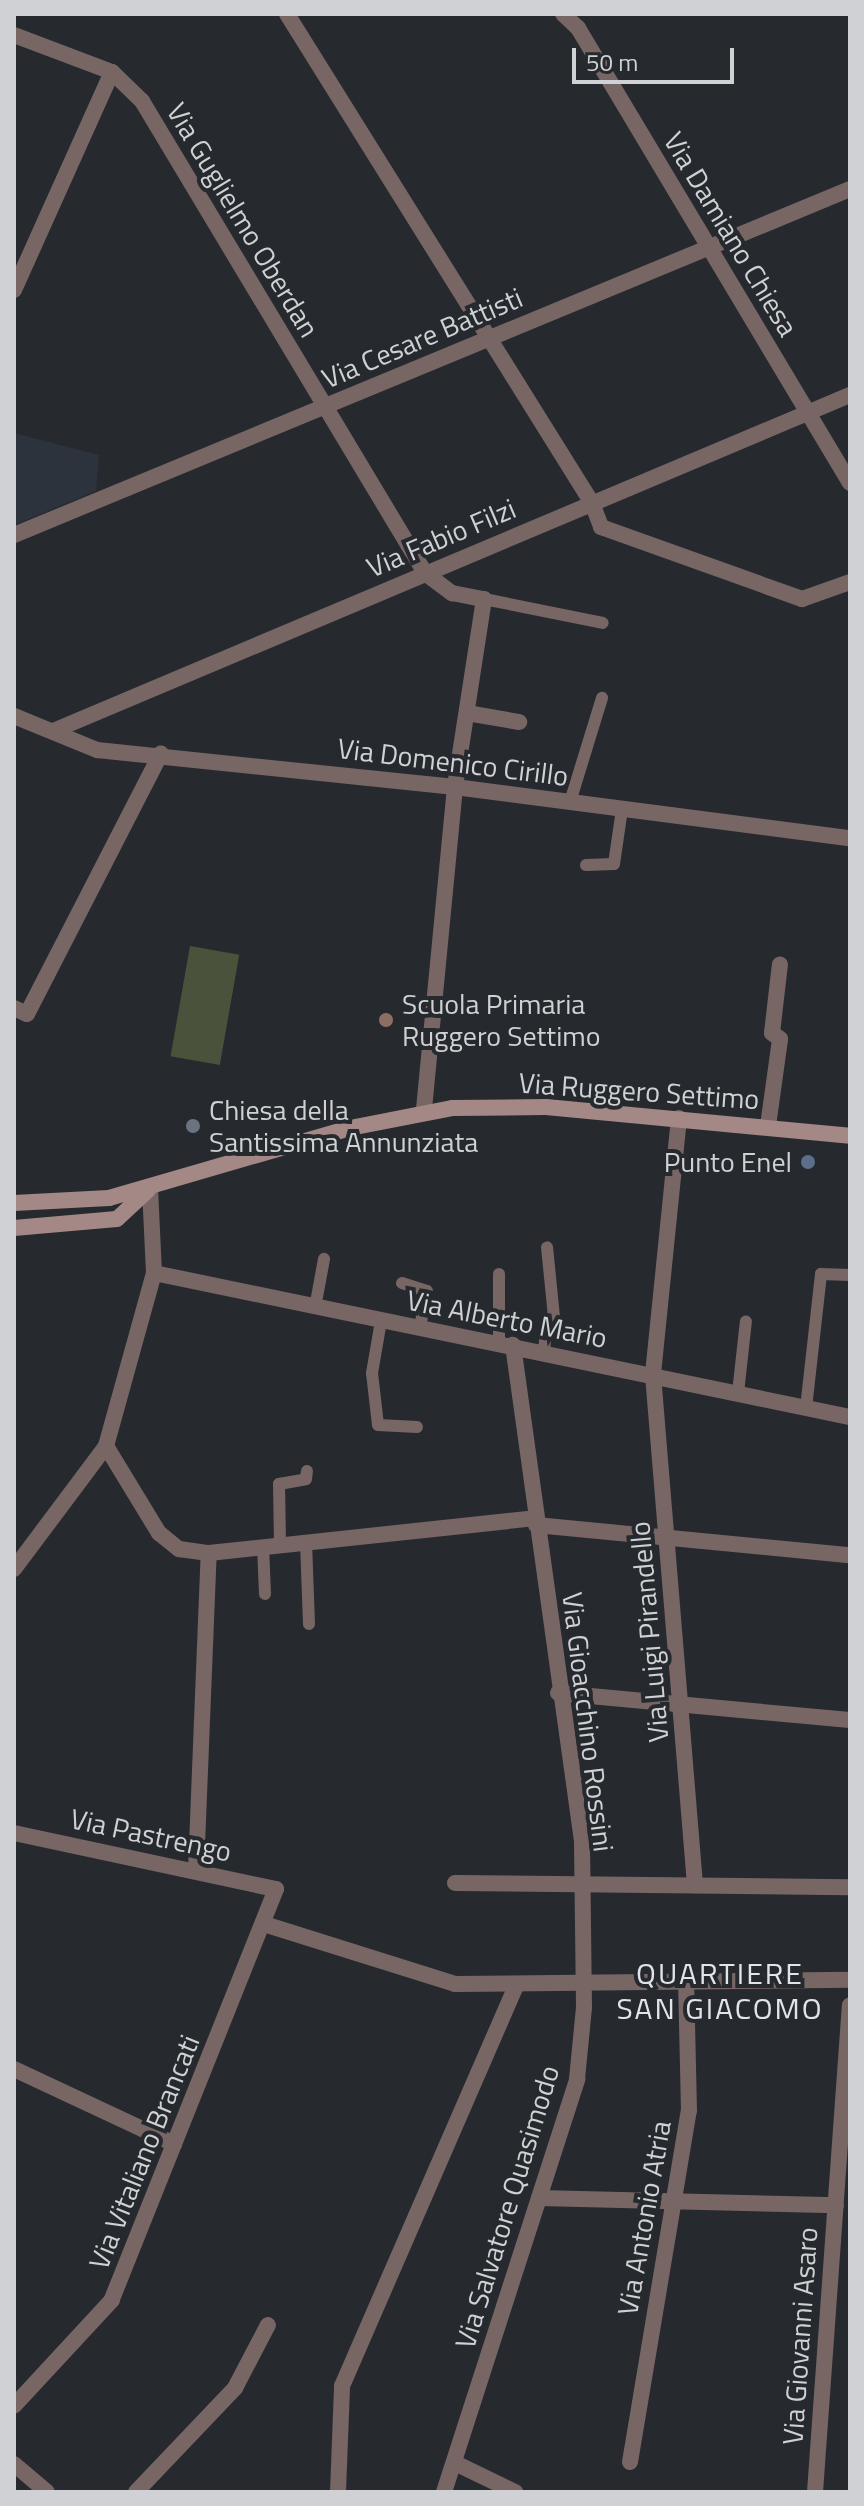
<!DOCTYPE html>
<html>
<head>
<meta charset="utf-8">
<style>
  body { margin:0 }
  #map { position:relative; width:864px; height:2506px; overflow:hidden; background:#262a2f; font-family:"Titillium Web",sans-serif }
  div>[style] { position:absolute }
  .built>* { inset:0; background:#2c333d }
  .green>* { inset:0; background:#4b523c; transform-origin:0 0 }
  .lane>* { height:12px; margin:-6px; padding:0 6px; transform-origin:6px; border-radius:6px; background:#786665 }
  .street>* { height:16px; margin:-8px; padding:0 8px; transform-origin:8px; border-radius:8px; background:#786665 }
  .secondary>* { height:16px; margin:-8px; padding:0 8px; transform-origin:8px; border-radius:8px; background:#a48886 }
  .dots>* { width:22px; height:22px; translate:-50% -50%; box-sizing:border-box; border:4px solid #262a2f; border-radius:50% }
  span { translate:-50% -50%; white-space:nowrap; text-align:center; line-height:1.15; -webkit-text-stroke:8px #262a2f; paint-order:stroke }
  .street-label { font-size:28px; color:#cfd1d4 }
  .poi-label { font-size:28px; color:#cfd1d4 }
  .left { translate:0 -50%; text-align:left }
  .right { translate:-100% -50%; text-align:right }
  .neighbourhood-label { font-size:30px; color:#e0e5eb; letter-spacing:2px }
  .frame { position:absolute; inset:0; border:16px solid #cfd1d4; pointer-events:none }
  .scale { position:absolute; left:572px; top:48px; width:162px; height:36px; box-sizing:border-box; border:4px solid #cfd1d4; border-top:0; padding-left:10px; font-size:24px; line-height:28px; white-space:nowrap; color:#cfd1d4; -webkit-text-stroke:6px #262a2f; paint-order:stroke }
</style>
</head>
<body>
<div id="map">
  <div class="built">
    <i style="clip-path:polygon(14px 433px,99px 455px,96px 491px,14px 525px)"></i>
  </div>
  <div class="green">
    <i style="left:190px;top:946px;width:50px;height:112px;rotate:10deg"></i>
  </div>
  <div class="lane">
    <i style="left:484px;top:599px;width:121px;rotate:11.4deg"></i>
    <i style="left:570px;top:802px;width:109px;rotate:-72.9deg"></i>
    <i style="left:586px;top:865px;width:28px;rotate:-2deg"></i>
    <i style="left:614px;top:864px;width:56px;rotate:-81.7deg"></i>
    <i style="left:499px;top:1274px;width:68px;rotate:90deg"></i>
    <i style="left:402px;top:1283px;width:26px;rotate:18deg"></i>
    <i style="left:427px;top:1291px;width:38px;rotate:101deg"></i>
    <i style="left:315px;top:1308px;width:50px;rotate:-79.6deg"></i>
    <i style="left:381px;top:1321px;width:53px;rotate:99.8deg"></i>
    <i style="left:372px;top:1373px;width:52px;rotate:83.4deg"></i>
    <i style="left:378px;top:1425px;width:39px;rotate:3deg"></i>
    <i style="left:544px;top:1352px;width:33px;rotate:-85deg"></i>
    <i style="left:547px;top:1319px;width:7px;rotate:-16deg"></i>
    <i style="left:554px;top:1317px;width:70px;rotate:-95.7deg"></i>
    <i style="left:738px;top:1393px;width:72px;rotate:-83.7deg"></i>
    <i style="left:806px;top:1408px;width:135px;rotate:-83.6deg"></i>
    <i style="left:821px;top:1274px;width:29px;rotate:2deg"></i>
    <i style="left:306px;top:1542px;width:82px;rotate:87.9deg"></i>
    <i style="left:280px;top:1545px;width:61px;rotate:-90.9deg"></i>
    <i style="left:279px;top:1484px;width:27px;rotate:-10deg"></i>
    <i style="left:306px;top:1479px;width:8px;rotate:-83deg"></i>
    <i style="left:263px;top:1546px;width:48px;rotate:87.6deg"></i>
  </div>
  <div class="street">
    <i style="left:287px;top:14px;width:576px;rotate:58.05deg"></i>
    <i style="left:592px;top:503px;width:26px;rotate:69deg"></i>
    <i style="left:601px;top:527px;width:214px;rotate:19.7deg"></i>
    <i style="left:802px;top:599px;width:51px;rotate:-19.5deg"></i>
    <i style="left:563px;top:14px;width:21px;rotate:43deg"></i>
    <i style="left:578px;top:28px;width:530px;rotate:59.13deg"></i>
    <i style="left:14px;top:35px;width:105px;rotate:20.7deg"></i>
    <i style="left:112px;top:72px;width:42px;rotate:44deg"></i>
    <i style="left:142px;top:101px;width:550px;rotate:59.05deg"></i>
    <i style="left:425px;top:573px;width:34px;rotate:37deg"></i>
    <i style="left:452px;top:593px;width:33px;rotate:11deg"></i>
    <i style="left:484px;top:599px;width:190px;rotate:98.8deg"></i>
    <i style="left:455px;top:787px;width:325px;rotate:95.5deg"></i>
    <i style="left:14px;top:290px;width:239px;rotate:-65.8deg"></i>
    <i style="left:14px;top:535px;width:905px;rotate:-22.48deg"></i>
    <i style="left:467px;top:713px;width:53px;rotate:9.8deg"></i>
    <i style="left:14px;top:716px;width:90px;rotate:22.3deg"></i>
    <i style="left:97px;top:750px;width:360px;rotate:5.9deg"></i>
    <i style="left:455px;top:787px;width:398px;rotate:7.4deg"></i>
    <i style="left:53px;top:731px;width:865px;rotate:-22.86deg"></i>
    <i style="left:14px;top:1008px;width:14px;rotate:25deg"></i>
    <i style="left:27px;top:1014px;width:293px;rotate:-62.8deg"></i>
    <i style="left:679px;top:1118px;width:258px;rotate:95.8deg"></i>
    <i style="left:653px;top:1375px;width:512px;rotate:85.29deg"></i>
    <i style="left:768px;top:1126px;width:88px;rotate:-82.1deg"></i>
    <i style="left:780px;top:1039px;width:10px;rotate:-143deg"></i>
    <i style="left:772px;top:1033px;width:69px;rotate:-83.4deg"></i>
    <i style="left:154px;top:1273px;width:711px;rotate:11.69deg"></i>
    <i style="left:106px;top:1446px;width:102px;rotate:58.7deg"></i>
    <i style="left:159px;top:1533px;width:26px;rotate:39deg"></i>
    <i style="left:179px;top:1549px;width:30px;rotate:8deg"></i>
    <i style="left:209px;top:1553px;width:328px;rotate:-6.1deg"></i>
    <i style="left:536px;top:1525px;width:315px;rotate:5.5deg"></i>
    <i style="left:14px;top:1569px;width:154px;rotate:-53.2deg"></i>
    <i style="left:106px;top:1446px;width:180px;rotate:-74.5deg"></i>
    <i style="left:154px;top:1273px;width:84px;rotate:-92.7deg"></i>
    <i style="left:558px;top:1693px;width:293px;rotate:5.3deg"></i>
    <i style="left:14px;top:1833px;width:268px;rotate:12.1deg"></i>
    <i style="left:276px;top:1889px;width:443px;rotate:111.8deg"></i>
    <i style="left:112px;top:2300px;width:144px;rotate:132.8deg"></i>
    <i style="left:196px;top:1870px;width:317px;rotate:-87.7deg"></i>
    <i style="left:455px;top:1883px;width:395px;rotate:0.6deg"></i>
    <i style="left:264px;top:1924px;width:200px;rotate:17.4deg"></i>
    <i style="left:455px;top:1984px;width:395px;rotate:-0.6deg"></i>
    <i style="left:14px;top:2069px;width:177px;rotate:25.1deg"></i>
    <i style="left:539px;top:2198px;width:297px;rotate:1.4deg"></i>
    <i style="left:630px;top:2462px;width:356px;rotate:-80.5deg"></i>
    <i style="left:689px;top:2111px;width:130px;rotate:-91.3deg"></i>
    <i style="left:455px;top:2463px;width:67px;rotate:25.8deg"></i>
    <i style="left:14px;top:2464px;width:43px;rotate:40.3deg"></i>
    <i style="left:136px;top:2492px;width:144px;rotate:-46.4deg"></i>
    <i style="left:235px;top:2388px;width:71px;rotate:-62.4deg"></i>
    <i style="left:338px;top:2492px;width:106px;rotate:-87.8deg"></i>
    <i style="left:342px;top:2386px;width:438px;rotate:-66.5deg"></i>
    <i style="left:444px;top:2492px;width:434px;rotate:-72.1deg"></i>
    <i style="left:577px;top:2079px;width:72px;rotate:-84.4deg"></i>
    <i style="left:584px;top:2007px;width:166px;rotate:-90.7deg"></i>
    <i style="left:582px;top:1841px;width:501px;rotate:-97.92deg"></i>
    <i style="left:815px;top:2492px;width:488px;rotate:-85.9deg"></i>
  </div>
  <div class="secondary">
    <i style="left:14px;top:1203px;width:95px;rotate:-3deg"></i>
    <i style="left:109px;top:1198px;width:251px;rotate:-16.2deg"></i>
    <i style="left:350px;top:1128px;width:105px;rotate:-11deg"></i>
    <i style="left:453px;top:1108px;width:93px;rotate:-0.6deg"></i>
    <i style="left:546px;top:1107px;width:305px;rotate:5.4deg"></i>
    <i style="left:14px;top:1228px;width:103px;rotate:-5deg"></i>
    <i style="left:117px;top:1219px;width:42px;rotate:-43.1deg"></i>
  </div>
  <div class="dots">
    <i style="left:386px;top:1020px;background:#8d6e63"></i>
    <i style="left:193px;top:1126px;background:#6b7280"></i>
    <i style="left:808px;top:1162px;background:#5c6f8a"></i>
  </div>
  <div class="street-label">
    <span style="left:243px;top:220px;rotate:59deg">Via Guglielmo Oberdan</span>
    <span style="left:731px;top:234px;rotate:59deg">Via Damiano Chiesa</span>
    <span style="left:422px;top:338px;rotate:-23deg">Via Cesare Battisti</span>
    <span style="left:441px;top:538px;rotate:-23deg">Via Fabio Filzi</span>
    <span style="left:453px;top:762px;rotate:7deg">Via Domenico Cirillo</span>
    <span style="left:639px;top:1091px;rotate:4deg">Via Ruggero Settimo</span>
    <span style="left:507px;top:1319px;rotate:11deg">Via Alberto Mario</span>
    <span style="left:649px;top:1632px;rotate:-95deg">Via Luigi Pirandello</span>
    <span style="left:588px;top:1722px;rotate:83deg">Via Gioacchino Rossini</span>
    <span style="left:151px;top:1835px;rotate:12deg">Via Pastrengo</span>
    <span style="left:144px;top:2152px;rotate:-68deg">Via Vitaliano Brancati</span>
    <span style="left:507px;top:2207px;rotate:-73deg">Via Salvatore Quasimodo</span>
    <span style="left:644px;top:2218px;rotate:-80deg">Via Antonio Atria</span>
    <span style="left:800px;top:2336px;rotate:-86deg">Via Giovanni Asaro</span>
  </div>
  <div class="poi-label">
    <span class="left" style="left:402px;top:1020px">Scuola Primaria<br>Ruggero Settimo</span>
    <span class="left" style="left:209px;top:1126px">Chiesa della<br>Santissima Annunziata</span>
    <span class="right" style="left:792px;top:1162px">Punto Enel</span>
  </div>
  <div class="neighbourhood-label">
    <span style="left:720px;top:1990px">QUARTIERE<br>SAN GIACOMO</span>
  </div>
  <div class="frame"></div>
  <div class="scale">50 m</div>
</div>
</body>
</html>
